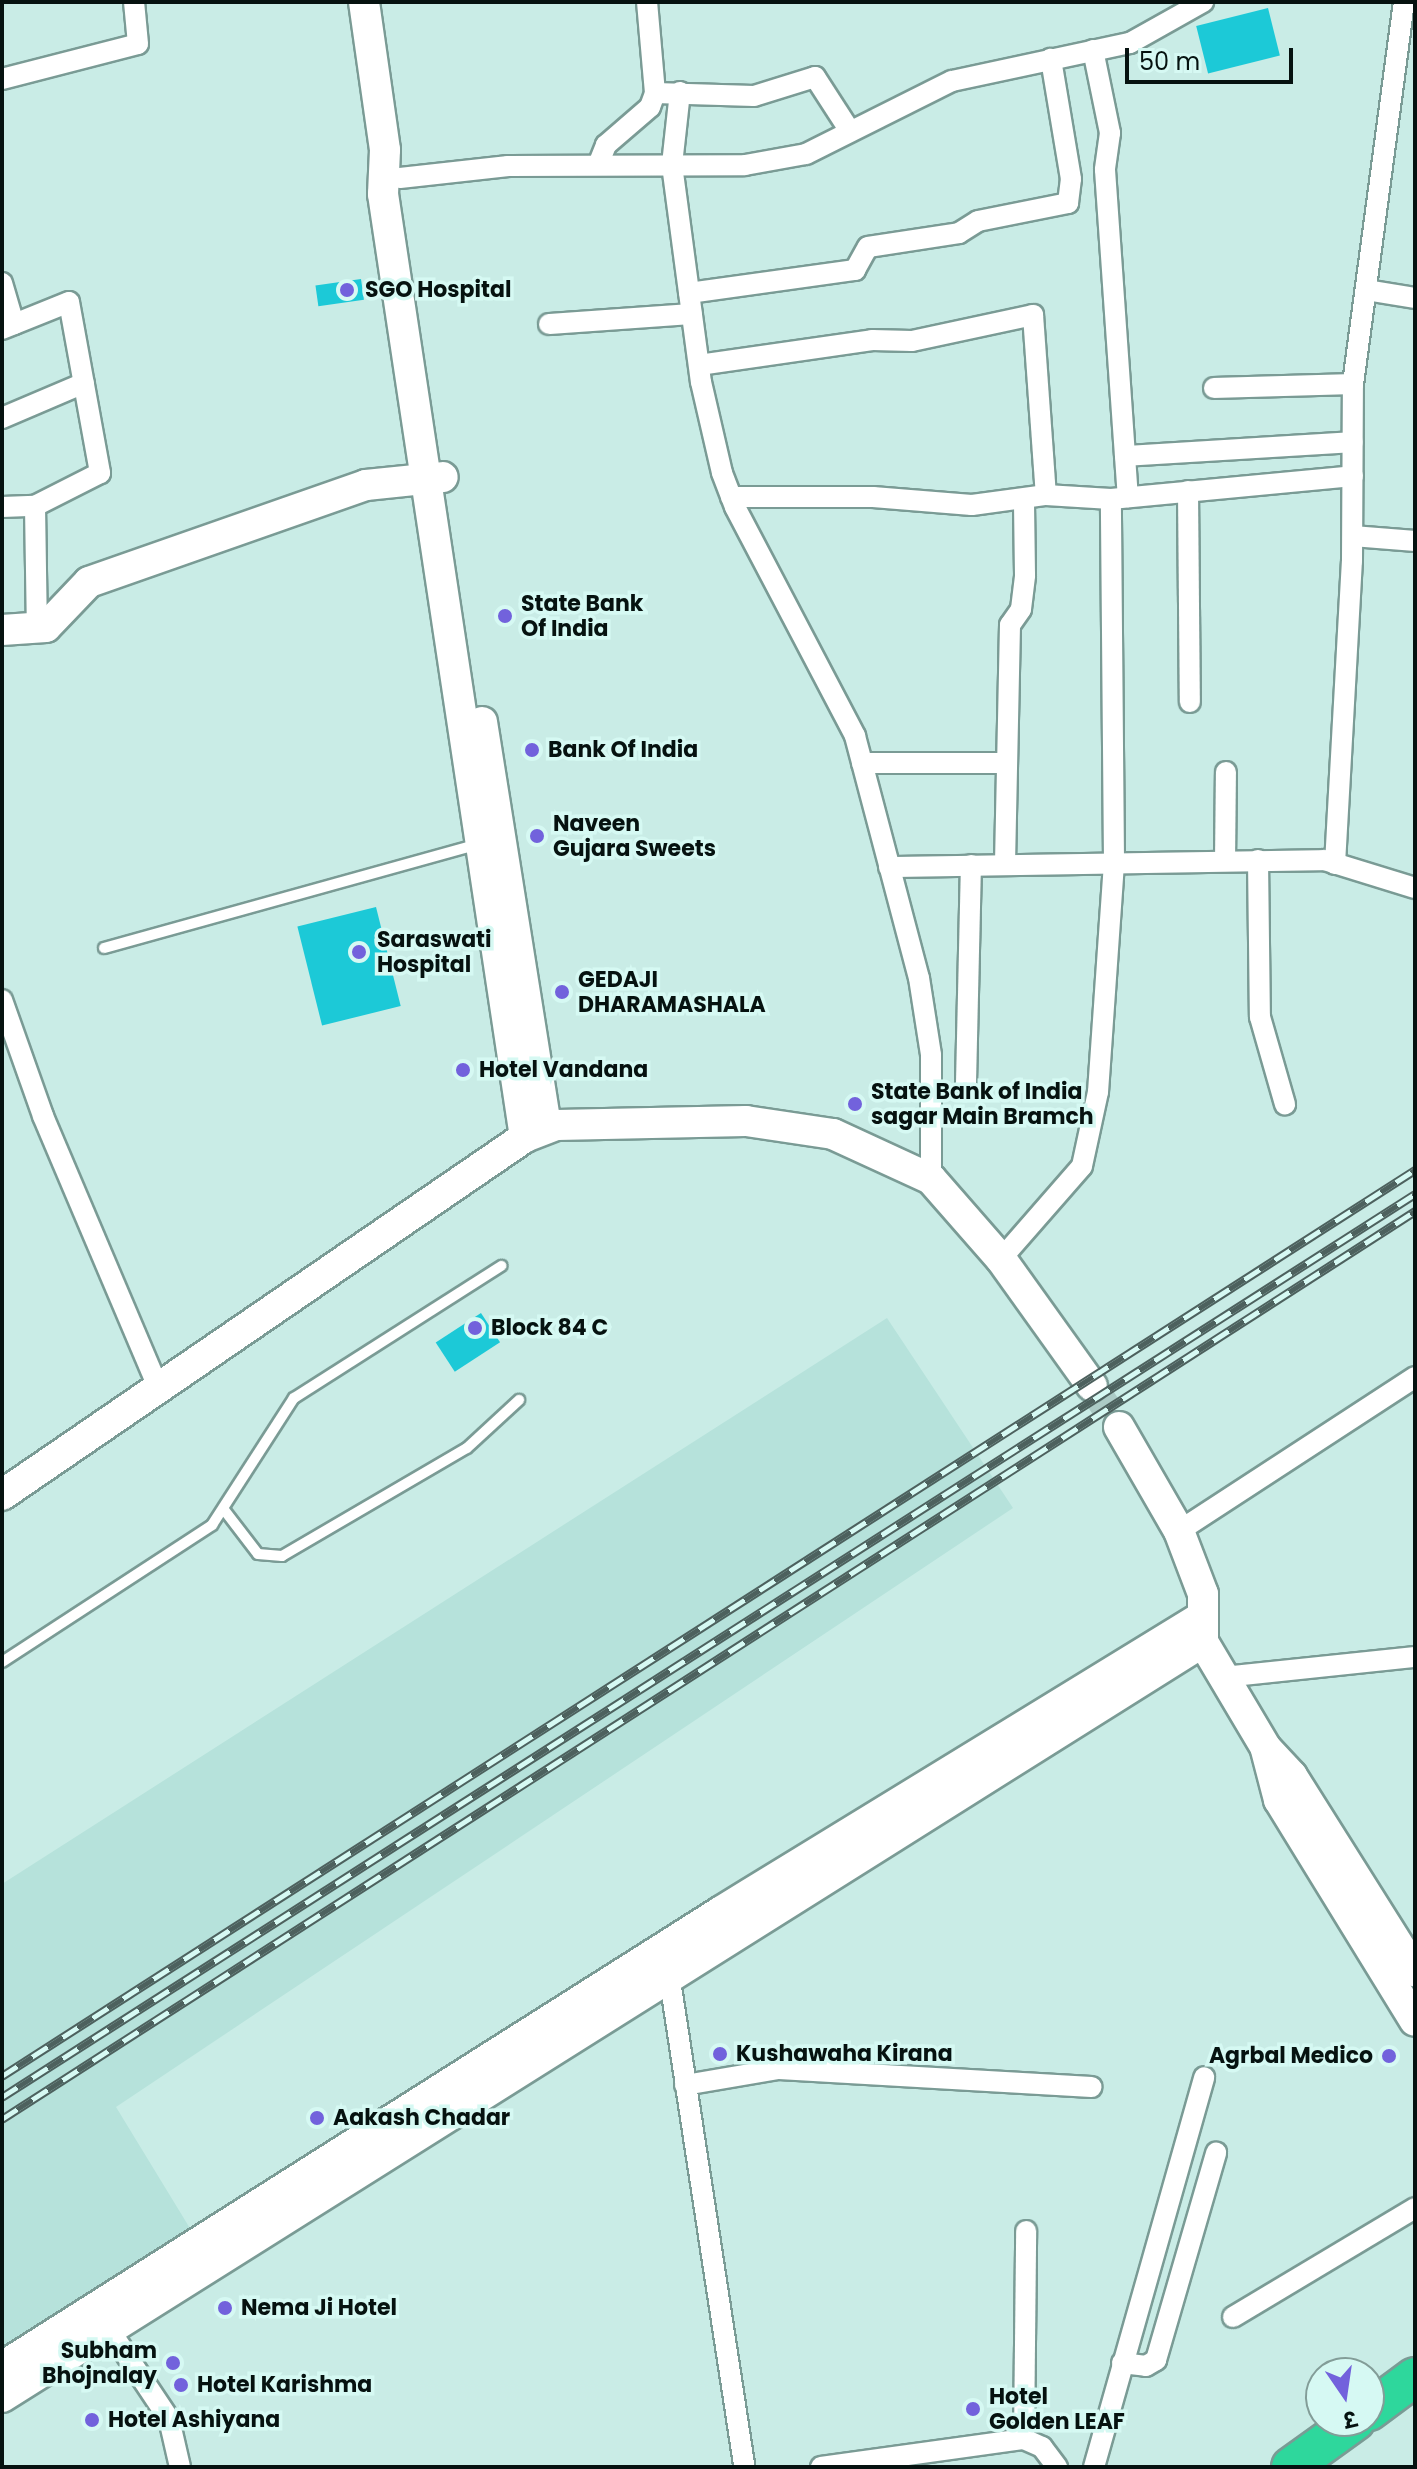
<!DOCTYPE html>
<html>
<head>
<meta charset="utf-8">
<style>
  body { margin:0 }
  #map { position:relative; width:1417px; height:2469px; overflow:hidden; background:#c9ece6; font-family:Poppins,"Noto Sans Devanagari",sans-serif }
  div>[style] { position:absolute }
  .built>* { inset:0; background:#b6e2db }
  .building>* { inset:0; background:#1cc9d7; transform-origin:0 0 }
  .secondary-tunnel>* { height:30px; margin-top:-15px; transform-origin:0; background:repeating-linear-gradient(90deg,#accbc6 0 30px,transparent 0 45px) }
  .roads { filter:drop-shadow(2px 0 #7a9b95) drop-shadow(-2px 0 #7a9b95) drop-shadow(0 2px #7a9b95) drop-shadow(0 -2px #7a9b95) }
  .lane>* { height:10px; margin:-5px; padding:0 5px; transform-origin:5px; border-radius:5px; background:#fff }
  .street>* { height:20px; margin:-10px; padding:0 10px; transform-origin:10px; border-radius:10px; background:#fff }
  .secondary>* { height:30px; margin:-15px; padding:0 15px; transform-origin:15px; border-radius:15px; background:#fff }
  .highway>* { height:38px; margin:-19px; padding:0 19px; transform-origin:19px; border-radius:19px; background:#2ed79c }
  .rail>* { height:9px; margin-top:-4.5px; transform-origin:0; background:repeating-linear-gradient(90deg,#d6f9f3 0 18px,#4d615e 0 36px); box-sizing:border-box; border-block:2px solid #4d615e }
  .dots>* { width:22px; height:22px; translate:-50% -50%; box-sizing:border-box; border:4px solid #d6f9f3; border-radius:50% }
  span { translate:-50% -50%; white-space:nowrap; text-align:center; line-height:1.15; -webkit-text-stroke:7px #d6f9f3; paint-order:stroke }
  .poi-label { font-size:22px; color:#061210; font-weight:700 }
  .left { translate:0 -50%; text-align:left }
  .right { translate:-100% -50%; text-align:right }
  .frame { position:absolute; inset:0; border:4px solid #061210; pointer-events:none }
  .north { position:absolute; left:1305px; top:2357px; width:80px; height:80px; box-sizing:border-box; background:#d6f9f3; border:2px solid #839d98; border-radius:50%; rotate:167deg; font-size:22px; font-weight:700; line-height:32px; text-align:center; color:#061210 }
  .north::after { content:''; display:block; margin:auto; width:28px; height:36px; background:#7262dc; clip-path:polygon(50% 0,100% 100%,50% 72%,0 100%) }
  .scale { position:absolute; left:1125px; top:48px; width:168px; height:36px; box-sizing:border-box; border:4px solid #061210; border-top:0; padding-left:10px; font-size:24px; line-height:28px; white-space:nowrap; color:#061210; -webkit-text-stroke:6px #d6f9f3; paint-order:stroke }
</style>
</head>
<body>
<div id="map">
  <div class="built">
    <i style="clip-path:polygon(887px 1318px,1013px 1508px,116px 2107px,191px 2230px,2px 2349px,2px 1884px)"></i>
  </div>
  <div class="building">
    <i style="left:1268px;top:8px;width:49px;height:74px;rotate:76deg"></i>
    <i style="left:361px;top:279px;width:21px;height:46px;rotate:82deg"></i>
    <i style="left:376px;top:907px;width:102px;height:81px;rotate:76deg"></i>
    <i style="left:481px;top:1313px;width:35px;height:54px;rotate:57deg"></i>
  </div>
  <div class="secondary-tunnel">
    <i style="left:1092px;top:1386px;width:49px;rotate:56.6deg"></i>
  </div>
  <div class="roads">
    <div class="lane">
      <i style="left:104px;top:948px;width:390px;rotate:-15.5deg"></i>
      <i style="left:225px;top:1511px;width:54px;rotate:52.5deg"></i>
      <i style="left:258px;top:1554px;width:24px;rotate:5deg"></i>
      <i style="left:282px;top:1556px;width:214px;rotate:-30.3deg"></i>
      <i style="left:467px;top:1448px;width:71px;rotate:-42.7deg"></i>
      <i style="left:2px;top:1662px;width:251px;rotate:-33.1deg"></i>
      <i style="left:212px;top:1525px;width:151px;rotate:-57.2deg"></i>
      <i style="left:294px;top:1398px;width:246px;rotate:-32.5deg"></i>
    </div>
    <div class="street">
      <i style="left:1093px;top:50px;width:85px;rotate:78.4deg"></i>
      <i style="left:1110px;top:133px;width:37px;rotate:98deg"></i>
      <i style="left:1105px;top:170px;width:328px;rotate:86deg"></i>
      <i style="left:2px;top:79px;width:140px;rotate:-14.4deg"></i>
      <i style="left:138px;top:44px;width:42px;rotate:-95.4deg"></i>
      <i style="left:680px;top:92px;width:73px;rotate:96.3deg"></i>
      <i style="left:672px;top:165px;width:219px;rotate:82.4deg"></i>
      <i style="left:701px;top:382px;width:93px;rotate:77deg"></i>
      <i style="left:722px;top:473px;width:36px;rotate:69deg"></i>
      <i style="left:735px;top:507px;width:259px;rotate:62.3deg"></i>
      <i style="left:855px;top:736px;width:250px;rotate:75.2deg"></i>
      <i style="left:919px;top:978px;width:78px;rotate:81.1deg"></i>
      <i style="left:931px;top:1055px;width:124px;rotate:90deg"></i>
      <i style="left:655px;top:93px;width:99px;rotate:1.7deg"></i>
      <i style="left:754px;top:96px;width:64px;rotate:-17.3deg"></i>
      <i style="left:815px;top:77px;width:64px;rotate:57.1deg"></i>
      <i style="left:598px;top:165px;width:22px;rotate:-68deg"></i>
      <i style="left:606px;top:145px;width:58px;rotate:-40.8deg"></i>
      <i style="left:650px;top:107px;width:15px;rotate:-70deg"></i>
      <i style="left:655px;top:93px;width:91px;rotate:-95deg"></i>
      <i style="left:400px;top:178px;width:109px;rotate:-6.3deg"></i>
      <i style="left:508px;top:166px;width:237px;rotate:-0.2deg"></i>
      <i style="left:745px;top:165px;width:62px;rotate:-10.2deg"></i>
      <i style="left:806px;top:154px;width:163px;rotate:-26.6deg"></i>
      <i style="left:952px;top:81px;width:182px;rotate:-12.1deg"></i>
      <i style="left:1130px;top:43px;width:84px;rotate:-29.3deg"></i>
      <i style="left:2px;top:283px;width:43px;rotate:73.7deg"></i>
      <i style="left:1366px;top:290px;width:50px;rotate:9.3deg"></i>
      <i style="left:689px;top:293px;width:168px;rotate:-7.9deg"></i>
      <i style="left:855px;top:270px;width:26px;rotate:-61deg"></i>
      <i style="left:868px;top:247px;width:92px;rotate:-8.7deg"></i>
      <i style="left:959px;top:233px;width:22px;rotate:-32deg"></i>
      <i style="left:978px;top:221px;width:92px;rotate:-11.3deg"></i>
      <i style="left:1068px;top:203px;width:24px;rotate:-83deg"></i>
      <i style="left:1071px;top:179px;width:122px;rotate:-99.5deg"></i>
      <i style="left:549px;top:324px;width:143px;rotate:-4deg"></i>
      <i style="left:2px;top:329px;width:72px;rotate:-21.9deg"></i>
      <i style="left:69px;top:302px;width:174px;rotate:79.7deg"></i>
      <i style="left:100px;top:473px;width:73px;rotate:153.1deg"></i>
      <i style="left:35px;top:506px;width:123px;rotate:89.1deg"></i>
      <i style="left:699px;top:365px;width:175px;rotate:-8.2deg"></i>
      <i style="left:872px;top:340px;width:40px;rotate:1.4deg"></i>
      <i style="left:912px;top:341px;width:124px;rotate:-12.1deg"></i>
      <i style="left:1033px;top:315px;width:180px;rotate:85.9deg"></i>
      <i style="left:1214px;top:388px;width:139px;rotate:-1.6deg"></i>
      <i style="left:2px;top:418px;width:89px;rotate:-23.1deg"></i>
      <i style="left:1125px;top:456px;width:228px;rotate:-3.5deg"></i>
      <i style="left:1188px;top:491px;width:211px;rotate:89.5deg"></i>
      <i style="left:731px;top:497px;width:142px"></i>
      <i style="left:873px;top:497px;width:99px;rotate:4.6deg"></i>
      <i style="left:972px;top:505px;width:75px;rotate:-7.7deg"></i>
      <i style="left:1046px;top:495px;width:65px;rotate:3.5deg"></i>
      <i style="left:1111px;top:499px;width:243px;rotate:-5.4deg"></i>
      <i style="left:2px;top:507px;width:33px;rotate:-2deg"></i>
      <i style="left:1353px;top:536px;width:62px;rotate:4.6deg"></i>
      <i style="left:862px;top:763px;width:145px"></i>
      <i style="left:1258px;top:860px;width:157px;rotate:89.3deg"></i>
      <i style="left:1260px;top:1017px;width:91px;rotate:74deg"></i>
      <i style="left:1225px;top:861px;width:89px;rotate:-89.4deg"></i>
      <i style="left:1005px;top:864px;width:239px;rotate:-88.8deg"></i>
      <i style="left:1010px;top:625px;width:19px;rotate:-55deg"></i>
      <i style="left:1021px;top:609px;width:34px;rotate:-83deg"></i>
      <i style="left:1025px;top:575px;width:75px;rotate:-90.8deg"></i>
      <i style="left:1335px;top:864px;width:303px;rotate:-86.8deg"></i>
      <i style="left:1352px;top:561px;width:177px;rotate:-89.7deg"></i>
      <i style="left:1353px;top:384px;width:385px;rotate:-82.4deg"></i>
      <i style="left:889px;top:867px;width:435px;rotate:-0.9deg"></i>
      <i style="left:1324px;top:860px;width:95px;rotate:17.1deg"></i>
      <i style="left:2px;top:1000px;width:123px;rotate:70.5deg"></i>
      <i style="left:43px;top:1116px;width:294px;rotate:67deg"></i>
      <i style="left:966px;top:1083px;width:218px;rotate:-88.7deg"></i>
      <i style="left:1001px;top:1259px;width:123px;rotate:-48.9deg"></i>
      <i style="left:1082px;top:1166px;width:76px;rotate:-77.8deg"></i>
      <i style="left:1098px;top:1092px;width:232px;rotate:-86deg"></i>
      <i style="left:1114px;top:861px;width:362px;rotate:-90.5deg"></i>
      <i style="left:1179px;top:1531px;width:282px;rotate:-33.1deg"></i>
      <i style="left:1224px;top:1677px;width:192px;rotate:-6deg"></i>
      <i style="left:669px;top:1974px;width:499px;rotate:81.3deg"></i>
      <i style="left:685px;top:2085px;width:95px;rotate:-9.7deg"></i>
      <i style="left:779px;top:2069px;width:313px;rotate:3.3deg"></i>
      <i style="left:1233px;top:2317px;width:212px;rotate:-30.9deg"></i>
      <i style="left:109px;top:2329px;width:108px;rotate:56.3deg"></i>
      <i style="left:169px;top:2419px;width:49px;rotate:77.1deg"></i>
      <i style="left:1122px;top:2363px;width:24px;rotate:7deg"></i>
      <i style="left:1146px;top:2366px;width:12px;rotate:-31deg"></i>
      <i style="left:1156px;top:2360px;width:216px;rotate:-73.8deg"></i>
      <i style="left:1024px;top:2439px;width:208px;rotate:-89.4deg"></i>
      <i style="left:821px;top:2467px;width:205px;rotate:-7.9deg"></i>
      <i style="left:1024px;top:2439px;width:20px;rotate:24deg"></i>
      <i style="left:1042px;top:2447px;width:25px;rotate:53deg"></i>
      <i style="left:1094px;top:2467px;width:405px;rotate:-74.2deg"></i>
    </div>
    <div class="secondary">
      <i style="left:364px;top:2px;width:149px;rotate:81.9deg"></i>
      <i style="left:385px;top:150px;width:44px;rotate:92.6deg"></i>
      <i style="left:383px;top:194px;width:954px;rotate:81.44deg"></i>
      <i style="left:2px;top:630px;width:44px;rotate:-3.9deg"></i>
      <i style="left:46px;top:627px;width:62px;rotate:-46.3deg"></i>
      <i style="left:89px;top:582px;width:293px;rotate:-19.3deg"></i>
      <i style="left:366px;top:485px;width:77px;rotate:-5.9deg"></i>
      <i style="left:482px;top:722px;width:410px;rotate:81deg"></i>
      <i style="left:1119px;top:1427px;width:120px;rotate:60deg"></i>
      <i style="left:1179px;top:1531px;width:67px;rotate:69.1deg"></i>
      <i style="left:1203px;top:1594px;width:48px;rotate:90deg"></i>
      <i style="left:1203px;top:1642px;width:123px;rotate:59.3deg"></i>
      <i style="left:1266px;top:1748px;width:38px;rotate:47deg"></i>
      <i style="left:1292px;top:1776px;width:231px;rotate:57.8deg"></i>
      <i style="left:2px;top:1495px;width:634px;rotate:-34.39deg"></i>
      <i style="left:525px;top:1137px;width:34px;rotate:-21deg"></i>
      <i style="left:557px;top:1125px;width:189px;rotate:-1.2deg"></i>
      <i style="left:746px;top:1121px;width:88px;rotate:8.5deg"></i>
      <i style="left:833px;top:1134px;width:108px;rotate:24.7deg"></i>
      <i style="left:931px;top:1179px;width:106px;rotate:48.8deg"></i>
      <i style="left:1001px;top:1259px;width:156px;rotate:54.4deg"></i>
      <i style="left:1266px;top:1750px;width:52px;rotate:75.4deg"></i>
      <i style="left:1279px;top:1800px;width:259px;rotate:58.4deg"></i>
      <i style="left:2px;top:2367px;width:850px;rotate:-32.36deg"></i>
      <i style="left:720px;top:1912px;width:566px;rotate:-31.5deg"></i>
      <i style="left:2px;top:2397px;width:1419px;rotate:-32.16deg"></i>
    </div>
    <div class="highway">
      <i style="left:1369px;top:2411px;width:57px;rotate:-36.5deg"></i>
      <i style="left:1291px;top:2467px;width:79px;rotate:-35.7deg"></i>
    </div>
  </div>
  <div class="rail">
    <i style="left:2px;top:2076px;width:1679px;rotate:-32.67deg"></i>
    <i style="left:2px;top:2097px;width:1677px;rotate:-32.58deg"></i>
    <i style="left:2px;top:2119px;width:1680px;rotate:-32.72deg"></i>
  </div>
  <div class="dots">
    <i style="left:347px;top:290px;background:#7262dc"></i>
    <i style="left:505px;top:616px;background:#7262dc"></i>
    <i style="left:532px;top:750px;background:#7262dc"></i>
    <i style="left:537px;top:836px;background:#7262dc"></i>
    <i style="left:359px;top:952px;background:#7262dc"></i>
    <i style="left:562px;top:992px;background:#7262dc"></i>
    <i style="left:463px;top:1070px;background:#7262dc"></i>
    <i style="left:855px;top:1104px;background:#7262dc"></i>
    <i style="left:475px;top:1328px;background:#7262dc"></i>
    <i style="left:720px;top:2054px;background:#7262dc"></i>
    <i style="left:1389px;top:2056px;background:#7262dc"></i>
    <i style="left:317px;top:2118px;background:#7262dc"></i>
    <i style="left:225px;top:2308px;background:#7262dc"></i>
    <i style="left:173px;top:2363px;background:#7262dc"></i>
    <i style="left:181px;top:2385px;background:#7262dc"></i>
    <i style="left:973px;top:2409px;background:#7262dc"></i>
    <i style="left:92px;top:2420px;background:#7262dc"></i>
  </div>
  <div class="poi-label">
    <span class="left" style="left:365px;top:290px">SGO Hospital</span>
    <span class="left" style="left:521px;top:616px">State Bank<br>Of India</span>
    <span class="left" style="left:548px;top:750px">Bank Of India</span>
    <span class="left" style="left:553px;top:836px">Naveen<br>Gujara Sweets</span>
    <span class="left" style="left:377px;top:952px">Saraswati<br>Hospital</span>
    <span class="left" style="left:578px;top:992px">GEDAJI<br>DHARAMASHALA</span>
    <span class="left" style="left:479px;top:1070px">Hotel Vandana</span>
    <span class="left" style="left:871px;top:1104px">State Bank of India<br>sagar Main Bramch</span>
    <span class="left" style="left:491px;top:1328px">Block 84 C</span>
    <span class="left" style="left:736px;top:2054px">Kushawaha Kirana</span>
    <span class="right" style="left:1373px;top:2056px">Agrbal Medico</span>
    <span class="left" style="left:333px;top:2118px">Aakash Chadar</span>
    <span class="left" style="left:241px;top:2308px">Nema Ji Hotel</span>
    <span class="right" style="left:157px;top:2363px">Subham<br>Bhojnalay</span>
    <span class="left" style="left:197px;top:2385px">Hotel Karishma</span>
    <span class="left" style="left:989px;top:2409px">Hotel<br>Golden LEAF</span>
    <span class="left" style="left:108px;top:2420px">Hotel Ashiyana</span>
  </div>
  <div class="frame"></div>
  <div class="north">उ</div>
  <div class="scale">50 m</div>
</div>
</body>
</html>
